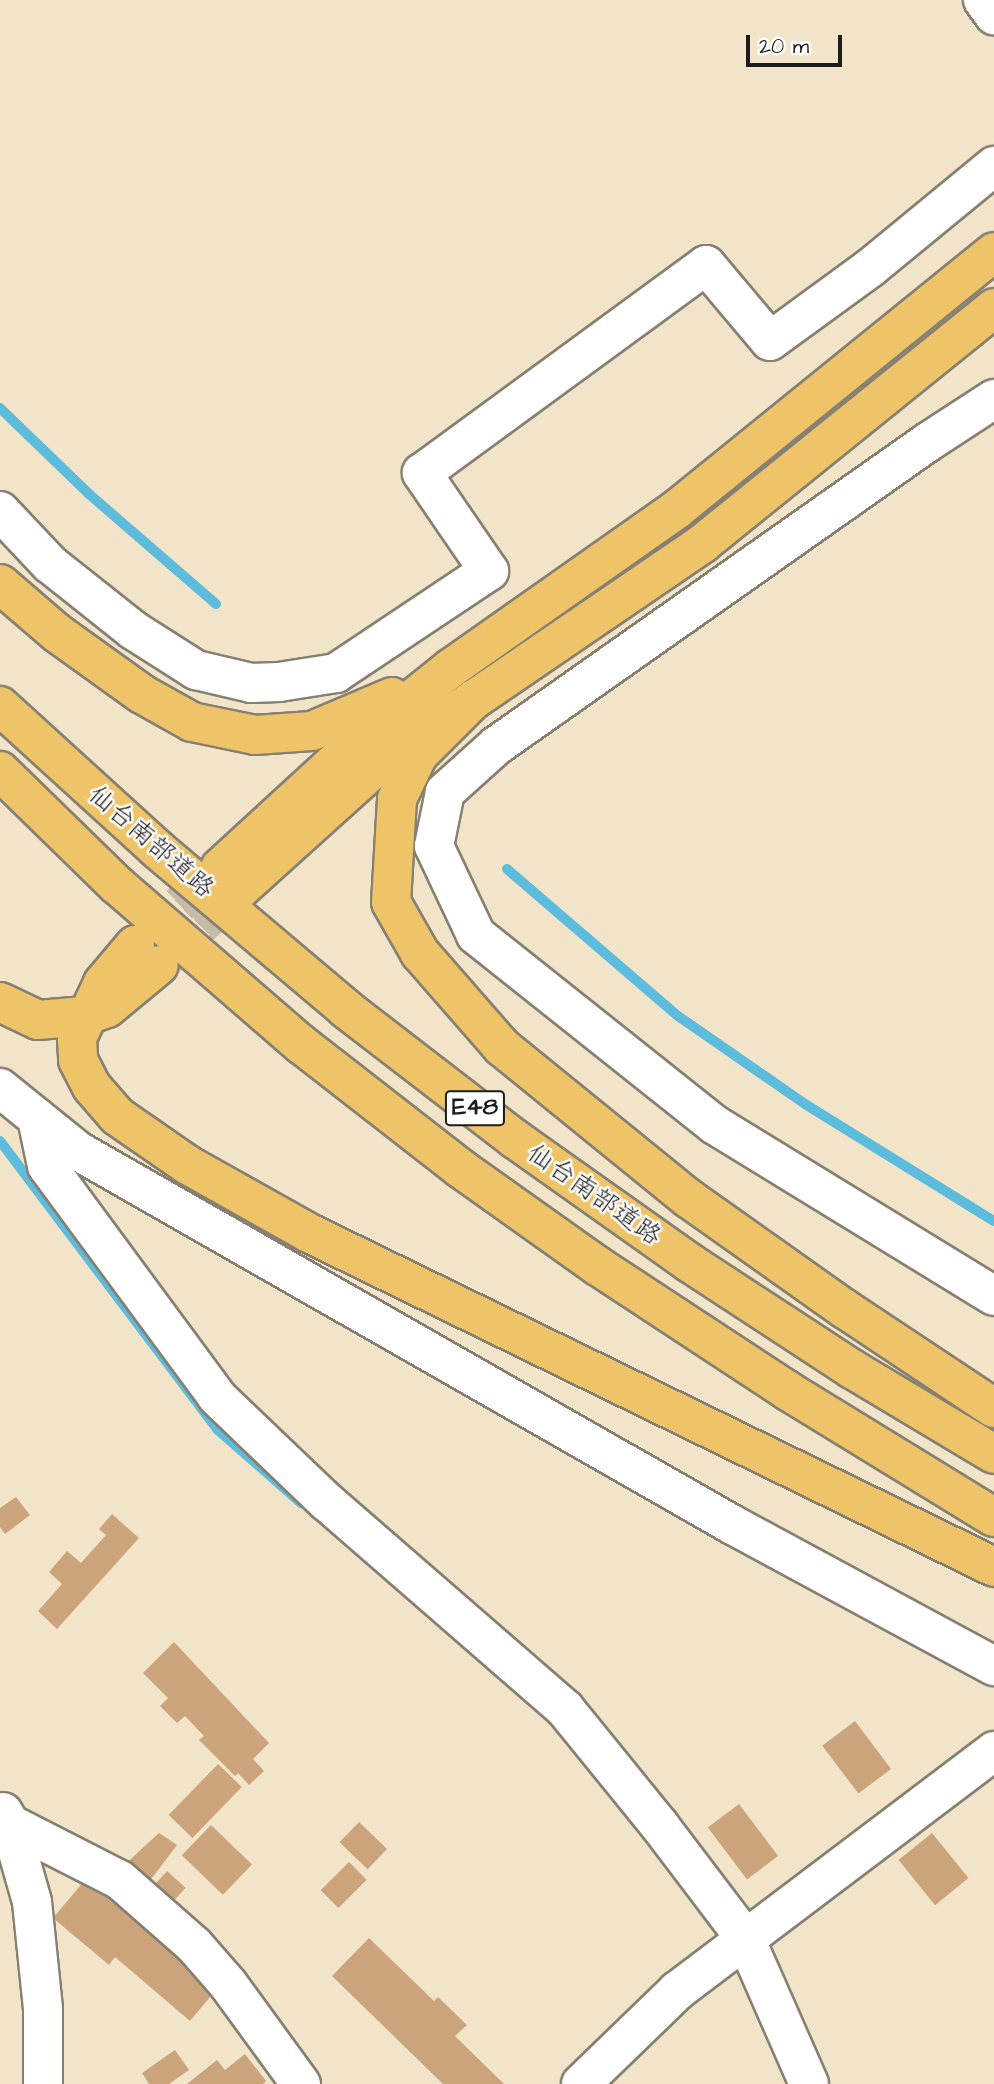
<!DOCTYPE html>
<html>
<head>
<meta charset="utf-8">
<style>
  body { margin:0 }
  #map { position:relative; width:994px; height:2084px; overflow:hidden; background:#f1e4c9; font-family:"Architects Daughter","Klee One",sans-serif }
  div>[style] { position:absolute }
  .stream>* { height:10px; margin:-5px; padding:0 5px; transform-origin:5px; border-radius:5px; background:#5dbbdc }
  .building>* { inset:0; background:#cca47c; transform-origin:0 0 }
  .highway-tunnel>* { height:38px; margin-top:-19px; transform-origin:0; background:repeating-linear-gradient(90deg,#c6bca6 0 38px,transparent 0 57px) }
  .roads { filter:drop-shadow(2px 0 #868072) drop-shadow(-2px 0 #868072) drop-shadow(0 2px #868072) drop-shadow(0 -2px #868072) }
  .minor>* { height:38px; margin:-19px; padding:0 19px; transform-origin:19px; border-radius:19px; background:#fff }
  .highway>* { height:38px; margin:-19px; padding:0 19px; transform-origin:19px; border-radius:19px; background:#efc469 }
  span { translate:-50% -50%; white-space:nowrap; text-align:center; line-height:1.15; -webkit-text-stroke:5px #fff; paint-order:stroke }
  .shield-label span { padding:2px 5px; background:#fff; border:2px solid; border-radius:5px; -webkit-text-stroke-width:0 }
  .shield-label { font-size:24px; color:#1c1c1c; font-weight:700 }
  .street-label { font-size:26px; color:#1c1c1c }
  .scale { position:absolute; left:746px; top:35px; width:96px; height:32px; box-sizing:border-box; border:4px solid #1c1c1c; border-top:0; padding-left:9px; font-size:21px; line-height:24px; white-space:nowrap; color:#1c1c1c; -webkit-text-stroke:5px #fff; paint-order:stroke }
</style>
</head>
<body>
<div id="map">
  <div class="stream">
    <i style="left:0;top:408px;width:124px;rotate:44deg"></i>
    <i style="left:89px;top:494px;width:168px;rotate:40.9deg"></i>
    <i style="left:507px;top:869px;width:225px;rotate:40.7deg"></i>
    <i style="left:678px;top:1016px;width:155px;rotate:34.7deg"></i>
    <i style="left:805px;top:1104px;width:222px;rotate:31.8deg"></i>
    <i style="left:0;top:1141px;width:362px;rotate:53deg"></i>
    <i style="left:218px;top:1430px;width:111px;rotate:41.3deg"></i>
  </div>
  <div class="building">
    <i style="clip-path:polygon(16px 1497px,30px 1515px,5px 1534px,0 1527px,0 1508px)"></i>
    <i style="clip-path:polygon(112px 1514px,139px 1538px,57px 1629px,38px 1611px,62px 1584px,49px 1572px,67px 1551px,81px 1563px,106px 1535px,99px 1529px)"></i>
    <i style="clip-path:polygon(174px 1642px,269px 1743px,253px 1759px,264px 1771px,249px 1785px,238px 1773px,235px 1776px,199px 1740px,204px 1736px,185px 1716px,177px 1723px,160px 1706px,168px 1698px,143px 1673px)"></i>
    <i style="left:855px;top:1721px;width:60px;height:41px;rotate:53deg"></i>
    <i style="left:218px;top:1764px;width:33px;height:71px;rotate:44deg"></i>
    <i style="left:739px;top:1804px;width:65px;height:39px;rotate:53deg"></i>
    <i style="left:359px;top:1822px;width:39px;height:28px;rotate:44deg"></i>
    <i style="left:211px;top:1825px;width:57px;height:42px;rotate:44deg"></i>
    <i style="clip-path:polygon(159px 1833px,177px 1845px,146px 1886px,121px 1868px)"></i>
    <i style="left:932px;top:1833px;width:58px;height:43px;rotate:51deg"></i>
    <i style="left:349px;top:1862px;width:25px;height:40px;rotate:45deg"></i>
    <i style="left:167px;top:1871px;width:25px;height:25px;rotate:42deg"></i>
    <i style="clip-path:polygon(90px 1874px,216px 1990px,190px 2021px,115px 1957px,109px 1965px,53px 1918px)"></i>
    <i style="clip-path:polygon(369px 1938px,434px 2001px,438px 1997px,467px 2025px,455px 2036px,504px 2084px,443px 2084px,332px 1976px)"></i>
    <i style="clip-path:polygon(175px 2050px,189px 2070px,169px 2084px,149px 2084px,142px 2073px)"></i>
    <i style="clip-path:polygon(245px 2054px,266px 2081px,263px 2084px,187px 2084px,217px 2060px,225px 2070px)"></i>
  </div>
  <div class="highway-tunnel">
    <i style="left:137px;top:943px;width:112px;rotate:-42.1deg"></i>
    <i style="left:159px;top:965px;width:110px;rotate:-43.2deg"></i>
  </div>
  <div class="roads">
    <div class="minor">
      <i style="left:983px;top:0;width:19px;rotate:54deg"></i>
      <i style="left:994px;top:399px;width:79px;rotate:146.9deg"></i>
      <i style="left:928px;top:442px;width:528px;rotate:144.87deg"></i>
      <i style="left:496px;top:746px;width:69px;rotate:138deg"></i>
      <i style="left:445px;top:792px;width:55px;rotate:101.5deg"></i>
      <i style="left:434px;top:846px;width:98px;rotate:64.7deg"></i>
      <i style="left:476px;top:935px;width:305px;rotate:38.5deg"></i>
      <i style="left:715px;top:1125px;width:327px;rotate:31.5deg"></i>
      <i style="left:0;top:511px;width:73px;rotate:46.7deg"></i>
      <i style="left:50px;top:564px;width:106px;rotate:38.5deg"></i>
      <i style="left:133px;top:630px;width:75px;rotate:32.4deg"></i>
      <i style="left:196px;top:670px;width:57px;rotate:13.3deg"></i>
      <i style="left:251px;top:683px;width:28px;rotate:-2deg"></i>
      <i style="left:279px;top:682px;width:58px;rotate:-9deg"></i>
      <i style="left:336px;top:673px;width:184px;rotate:-33.7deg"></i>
      <i style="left:489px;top:571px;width:119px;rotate:-124.4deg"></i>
      <i style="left:422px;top:473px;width:352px;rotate:-36.2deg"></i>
      <i style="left:706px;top:265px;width:99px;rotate:49.9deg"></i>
      <i style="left:770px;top:341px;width:124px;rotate:-36.1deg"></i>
      <i style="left:870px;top:268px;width:161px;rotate:-39.4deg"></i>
      <i style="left:0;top:1088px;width:100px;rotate:38.9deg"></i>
      <i style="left:78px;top:1151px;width:754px;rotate:29.73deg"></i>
      <i style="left:733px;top:1525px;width:297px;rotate:28.4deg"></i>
      <i style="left:37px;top:1118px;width:49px;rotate:78.2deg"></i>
      <i style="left:47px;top:1166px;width:287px;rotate:53.6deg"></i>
      <i style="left:217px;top:1397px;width:152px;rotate:43.7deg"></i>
      <i style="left:327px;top:1502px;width:315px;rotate:41deg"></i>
      <i style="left:565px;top:1709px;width:151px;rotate:50.9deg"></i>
      <i style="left:660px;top:1826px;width:141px;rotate:52.8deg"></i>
      <i style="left:745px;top:1938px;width:159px;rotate:66.3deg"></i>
      <i style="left:3px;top:1812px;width:14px;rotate:60deg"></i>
      <i style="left:10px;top:1824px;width:81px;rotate:74.2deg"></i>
      <i style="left:32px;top:1902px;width:108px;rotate:84.1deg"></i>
      <i style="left:43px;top:2009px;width:75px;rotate:90deg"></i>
      <i style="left:10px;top:1824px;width:123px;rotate:27deg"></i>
      <i style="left:120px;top:1880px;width:98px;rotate:41.3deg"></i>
      <i style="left:194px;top:1945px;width:52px;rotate:48.9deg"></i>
      <i style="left:228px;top:1984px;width:124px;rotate:53.9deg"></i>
      <i style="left:581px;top:2084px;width:134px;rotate:-44.1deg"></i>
      <i style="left:677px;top:1991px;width:398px;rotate:-37.1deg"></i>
    </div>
    <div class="highway">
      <i style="left:0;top:584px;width:75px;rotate:40.7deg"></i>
      <i style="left:57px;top:633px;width:105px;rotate:35.7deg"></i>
      <i style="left:142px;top:694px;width:57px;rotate:29.2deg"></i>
      <i style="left:192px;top:722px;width:64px;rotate:11.7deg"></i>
      <i style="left:255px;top:735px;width:57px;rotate:-4deg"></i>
      <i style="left:312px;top:731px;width:87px;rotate:-23deg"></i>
      <i style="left:474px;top:699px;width:79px;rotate:135deg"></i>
      <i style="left:418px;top:755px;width:49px;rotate:115.5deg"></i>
      <i style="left:397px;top:799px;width:103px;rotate:93.3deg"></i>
      <i style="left:391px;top:902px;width:59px;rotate:60.4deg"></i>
      <i style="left:420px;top:953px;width:125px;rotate:48.9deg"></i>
      <i style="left:502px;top:1047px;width:240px;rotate:39.1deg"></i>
      <i style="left:688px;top:1198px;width:192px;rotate:35.3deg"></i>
      <i style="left:845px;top:1309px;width:179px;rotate:33.6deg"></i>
      <i style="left:0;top:706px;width:212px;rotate:42.3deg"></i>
      <i style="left:157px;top:849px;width:248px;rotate:40.2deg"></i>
      <i style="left:346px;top:1009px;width:213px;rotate:37.6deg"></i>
      <i style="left:515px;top:1139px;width:214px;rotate:35.3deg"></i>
      <i style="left:690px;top:1263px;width:194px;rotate:33.2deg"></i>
      <i style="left:852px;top:1369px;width:165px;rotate:30.9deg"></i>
      <i style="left:0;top:771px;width:163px;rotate:44.3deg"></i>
      <i style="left:117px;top:885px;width:245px;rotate:40.9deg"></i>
      <i style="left:302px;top:1045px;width:200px;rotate:37.9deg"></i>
      <i style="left:460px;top:1168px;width:169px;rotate:35.4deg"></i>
      <i style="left:598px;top:1266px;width:227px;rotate:33.3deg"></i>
      <i style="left:788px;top:1391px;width:241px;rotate:31.5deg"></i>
      <i style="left:220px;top:868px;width:168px;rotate:-42.6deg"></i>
      <i style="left:344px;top:754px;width:137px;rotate:-38.8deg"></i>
      <i style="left:451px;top:668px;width:276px;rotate:-35.1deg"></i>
      <i style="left:677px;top:509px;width:408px;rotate:-39deg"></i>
      <i style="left:239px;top:890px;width:183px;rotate:-42.1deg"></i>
      <i style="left:375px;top:767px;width:397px;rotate:-34.3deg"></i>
      <i style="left:703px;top:543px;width:374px;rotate:-38.9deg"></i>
      <i style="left:135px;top:945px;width:50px;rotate:130.1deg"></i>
      <i style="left:103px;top:983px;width:61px;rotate:115.3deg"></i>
      <i style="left:77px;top:1038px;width:22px;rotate:87deg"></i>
      <i style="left:78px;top:1060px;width:30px;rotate:63deg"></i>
      <i style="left:92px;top:1087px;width:38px;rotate:49deg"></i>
      <i style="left:117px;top:1116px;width:86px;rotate:34.6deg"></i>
      <i style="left:188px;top:1165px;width:139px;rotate:29.3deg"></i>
      <i style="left:309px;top:1233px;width:762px;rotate:25.99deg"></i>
      <i style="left:0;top:1002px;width:42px;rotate:25.3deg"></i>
      <i style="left:38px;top:1020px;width:47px;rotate:-4.9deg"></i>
      <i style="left:85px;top:1016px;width:23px;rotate:-20deg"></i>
      <i style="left:107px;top:1008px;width:67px;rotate:-39.6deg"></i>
    </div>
  </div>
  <div class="shield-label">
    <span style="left:475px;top:1108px">E48</span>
  </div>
  <div class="street-label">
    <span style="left:151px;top:842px;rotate:41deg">仙台南部道路</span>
    <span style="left:594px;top:1195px;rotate:35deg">仙台南部道路</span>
  </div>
  <div class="scale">20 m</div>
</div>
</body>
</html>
